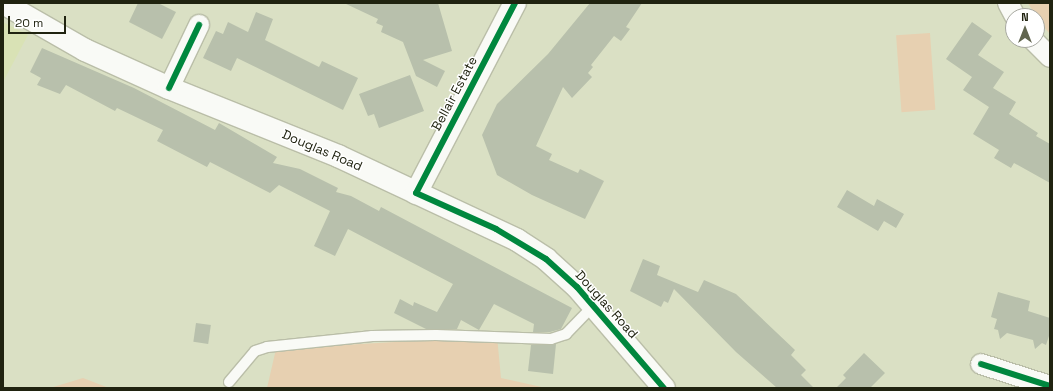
<!DOCTYPE html>
<html>
<head>
<meta charset="utf-8">
<style>
  body { margin:0 }
  #map { position:relative; width:1053px; height:391px; overflow:hidden; background:#dae0c4; font-family:"Space Grotesk",sans-serif }
  div>[style] { position:absolute }
  .built>* { inset:0; background:#d9e2b5 }
  .green>* { inset:0; background:#e7d0b1; transform-origin:0 0 }
  .building>* { inset:0; background:#b8c0ac; transform-origin:0 0 }
  .roads { filter:drop-shadow(1px 0 #babea8) drop-shadow(-1px 0 #babea8) drop-shadow(0 1px #babea8) drop-shadow(0 -1px #babea8) }
  .lane>* { height:10px; margin:-5px; padding:0 5px; transform-origin:5px; border-radius:5px; background:#f9faf6 }
  .street>* { height:20px; margin:-10px; padding:0 10px; transform-origin:10px; border-radius:10px; background:#f9faf6 }
  .secondary>* { height:22px; margin:-11px; padding:0 11px; transform-origin:11px; border-radius:11px; background:#f9faf6 }
  .cycleway>* { height:6px; margin:-3px; padding:0 3px; transform-origin:3px; border-radius:3px; background:#00873e }
  span { translate:-50% -50%; white-space:nowrap; text-align:center; line-height:1.15; -webkit-text-stroke:3px #fff; paint-order:stroke }
  .street-label { font-size:13px; color:#202310 }
  .frame { position:absolute; inset:0; border:4px solid #202310; pointer-events:none }
  .north { position:absolute; left:1005px; top:8px; width:40px; height:40px; box-sizing:border-box; background:#fff; border:1px solid #a6a79f; border-radius:50%; rotate:0deg; font-size:11px; font-weight:700; line-height:16px; text-align:center; color:#202310 }
  .north::after { content:''; display:block; margin:auto; width:14px; height:18px; background:#61654f; clip-path:polygon(50% 0,100% 100%,50% 72%,0 100%) }
  .scale { position:absolute; left:8px; top:16px; width:58px; height:18px; box-sizing:border-box; border:2px solid #202310; border-top:0; padding-left:5px; font-size:12px; line-height:14px; white-space:nowrap; color:#202310; -webkit-text-stroke:3px #fff; paint-order:stroke }
</style>
</head>
<body>
<div id="map">
  <div class="built">
    <i style="clip-path:polygon(3px 22px,28px 35px,3px 82px)"></i>
  </div>
  <div class="green">
    <i style="clip-path:polygon(1028px 3px,1050px 3px,1050px 34px,1038px 20px)"></i>
    <i style="left:930px;top:33px;width:77px;height:34px;rotate:86deg"></i>
    <i style="clip-path:polygon(497px 336px,501px 378px,546px 388px,267px 388px,276px 349px)"></i>
    <i style="clip-path:polygon(83px 378px,109px 388px,50px 388px)"></i>
  </div>
  <div class="building">
    <i style="clip-path:polygon(138px 3px,158px 3px,176px 12px,162px 39px,129px 22px)"></i>
    <i style="clip-path:polygon(344px 3px,438px 3px,452px 51px,423px 60px,445px 71px,437px 87px,416px 76px,403px 42px,381px 32px,383px 26px,376px 23px,378px 19px)"></i>
    <i style="clip-path:polygon(590px 3px,642px 3px,626px 27px,630px 29px,621px 41px,614px 36px,591px 65px,593px 67px,588px 73px,592px 77px,572px 98px,563px 87px,536px 146px,552px 154px,549px 160px,578px 173px,580px 169px,604px 181px,585px 219px,532px 195px,497px 175px,482px 135px,497px 104px,548px 54px)"></i>
    <i style="clip-path:polygon(256px 12px,273px 19px,265px 40px,319px 67px,322px 61px,358px 78px,343px 110px,237px 58px,231px 71px,203px 58px,216px 31px,223px 34px,228px 22px,248px 32px)"></i>
    <i style="clip-path:polygon(972px 22px,992px 36px,978px 55px,1004px 72px,993px 88px,1016px 102px,1009px 114px,1038px 133px,1036px 136px,1050px 144px,1050px 183px,1014px 163px,1011px 168px,994px 158px,999px 150px,973px 134px,989px 107px,963px 90px,972px 77px,946px 59px)"></i>
    <i style="clip-path:polygon(42px 48px,134px 88px,215px 130px,219px 123px,277px 157px,273px 163px,300px 169px,338px 188px,336px 192px,351px 196px,379px 211px,381px 207px,572px 308px,561px 329px,550px 332px,533px 332px,534px 324px,494px 304px,479px 330px,461px 320px,457px 329px,426px 329px,394px 313px,400px 299px,413px 306px,414px 302px,437px 312px,453px 284px,348px 229px,335px 256px,314px 246px,330px 211px,279px 185px,270px 193px,210px 162px,207px 167px,157px 141px,163px 130px,117px 108px,115px 111px,66px 85px,60px 94px,37px 85px,41px 78px,30px 72px)"></i>
    <i style="clip-path:polygon(410px 75px,424px 111px,379px 128px,374px 114px,368px 116px,359px 94px)"></i>
    <i style="clip-path:polygon(847px 190px,874px 206px,877px 199px,904px 214px,896px 228px,884px 221px,878px 231px,837px 207px)"></i>
    <i style="clip-path:polygon(643px 259px,660px 266px,657px 275px,698px 292px,704px 280px,736px 294px,795px 350px,791px 355px,806px 370px,801px 375px,814px 388px,777px 388px,736px 352px,674px 289px,668px 303px,664px 301px,661px 307px,630px 291px)"></i>
    <i style="clip-path:polygon(998px 292px,1030px 301px,1028px 311px,1050px 318px,1050px 333px,1046px 345px,1042px 343px,1035px 349px,1033px 340px,1007px 333px,1000px 339px,998px 330px,994px 329px,997px 319px,991px 317px)"></i>
    <i style="left:196px;top:323px;width:15px;height:19px;rotate:8deg"></i>
    <i style="clip-path:polygon(556px 344px,553px 374px,528px 371px,531px 345px)"></i>
    <i style="clip-path:polygon(864px 353px,885px 373px,870px 388px,836px 388px,846px 378px,843px 375px)"></i>
  </div>
  <div class="roads">
    <div class="lane">
      <i style="left:229px;top:382px;width:40px;rotate:-50deg"></i>
      <i style="left:255px;top:351px;width:13px;rotate:-18deg"></i>
      <i style="left:267px;top:347px;width:106px;rotate:-6deg"></i>
      <i style="left:372px;top:336px;width:64px;rotate:-0.9deg"></i>
      <i style="left:436px;top:335px;width:115px;rotate:2deg"></i>
      <i style="left:551px;top:339px;width:16px;rotate:-18deg"></i>
      <i style="left:566px;top:334px;width:39px;rotate:-46deg"></i>
    </div>
    <div class="street">
      <i style="left:1008px;top:3px;width:15px;rotate:62deg"></i>
      <i style="left:1033px;top:40px;width:24px;rotate:45deg"></i>
      <i style="left:169px;top:88px;width:70px;rotate:-64.5deg"></i>
      <i style="left:981px;top:364px;width:72px;rotate:17.7deg"></i>
    </div>
    <div class="secondary">
      <i style="left:3px;top:3px;width:95px;rotate:29.8deg"></i>
      <i style="left:85px;top:50px;width:92px;rotate:24.3deg"></i>
      <i style="left:169px;top:88px;width:182px;rotate:21.9deg"></i>
      <i style="left:338px;top:156px;width:198px;rotate:25.1deg"></i>
      <i style="left:517px;top:240px;width:35px;rotate:33deg"></i>
      <i style="left:546px;top:259px;width:42px;rotate:42.1deg"></i>
      <i style="left:577px;top:287px;width:133px;rotate:49.3deg"></i>
      <i style="left:416px;top:193px;width:214px;rotate:-62.5deg"></i>
    </div>
  </div>
  <div class="cycleway">
    <i style="left:515px;top:3px;width:214px;rotate:117.5deg"></i>
    <i style="left:416px;top:193px;width:88px;rotate:24.2deg"></i>
    <i style="left:496px;top:229px;width:58px;rotate:31deg"></i>
    <i style="left:546px;top:259px;width:42px;rotate:42.1deg"></i>
    <i style="left:577px;top:287px;width:133px;rotate:49.3deg"></i>
    <i style="left:169px;top:88px;width:70px;rotate:-64.5deg"></i>
    <i style="left:981px;top:364px;width:72px;rotate:17.7deg"></i>
  </div>
  <div class="street-label">
    <span style="left:455px;top:94px;rotate:-62deg">Bellair Estate</span>
    <span style="left:322px;top:151px;rotate:23deg">Douglas Road</span>
    <span style="left:606px;top:305px;rotate:48deg">Douglas Road</span>
  </div>
  <div class="frame"></div>
  <div class="north">N</div>
  <div class="scale">20 m</div>
</div>
</body>
</html>
